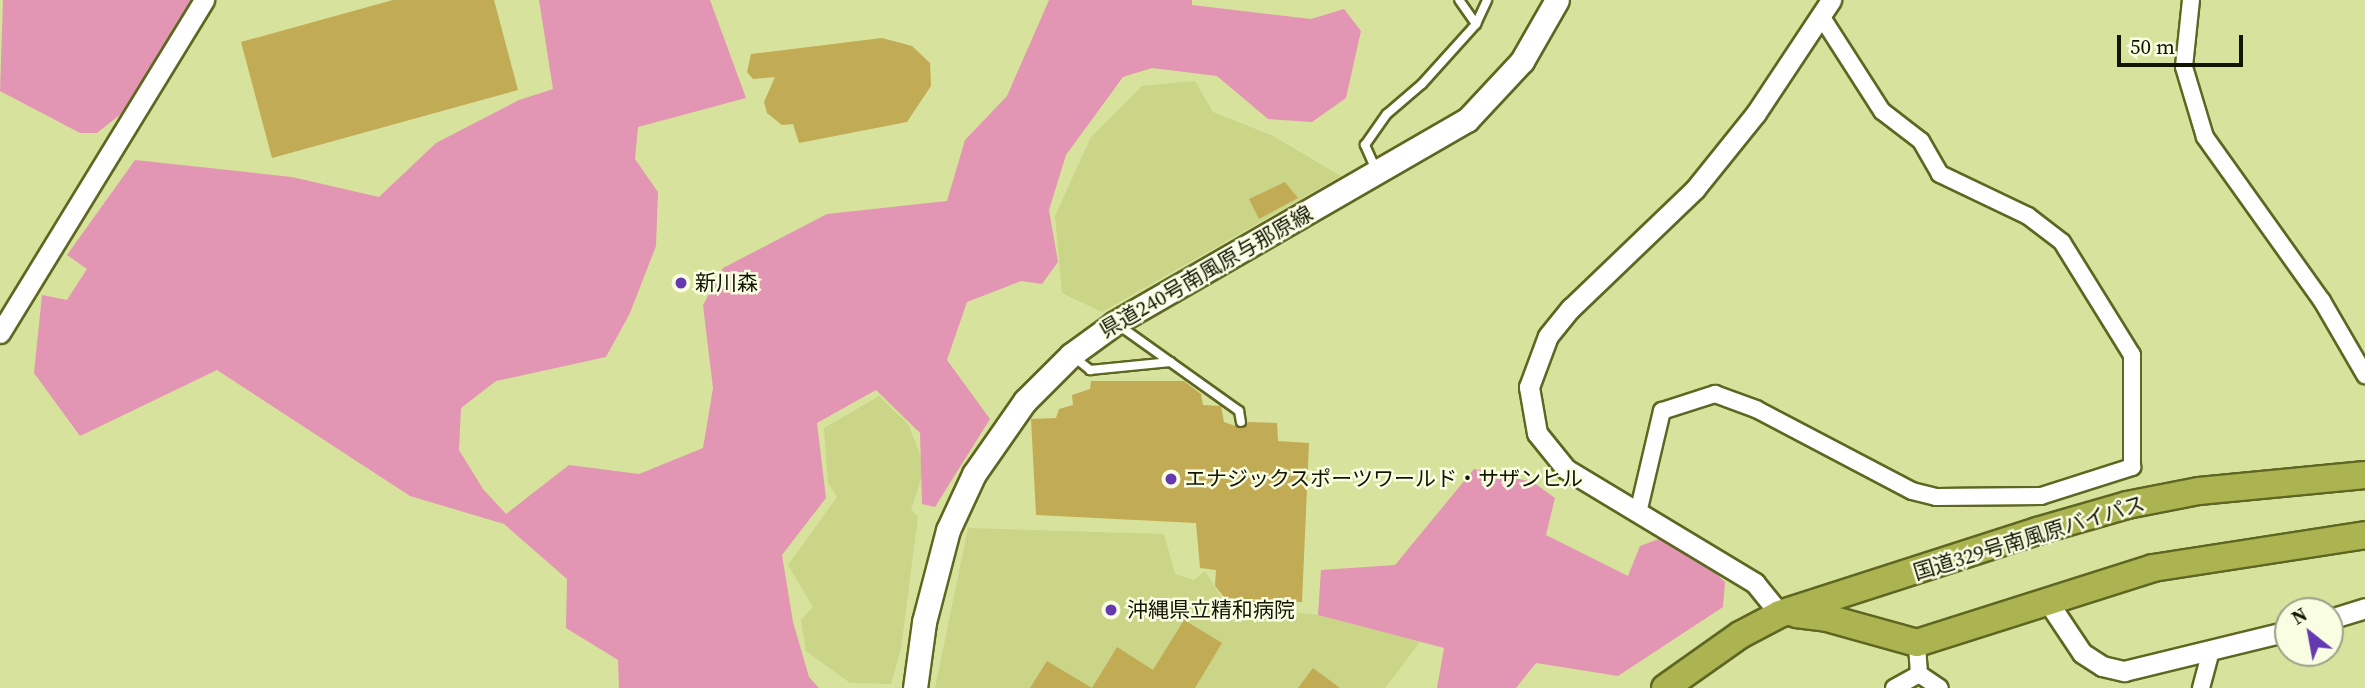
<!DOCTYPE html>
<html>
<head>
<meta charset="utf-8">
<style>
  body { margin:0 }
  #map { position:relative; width:2365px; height:688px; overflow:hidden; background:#d7e29c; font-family:"Source Serif 4","Noto Sans JP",serif }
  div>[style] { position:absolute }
  .built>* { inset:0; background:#cad588 }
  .green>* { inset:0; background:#e396b3 }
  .building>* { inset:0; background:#c2ab55 }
  .roads { filter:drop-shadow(2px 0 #5e6622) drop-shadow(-2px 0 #5e6622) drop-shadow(0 2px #5e6622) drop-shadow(0 -2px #5e6622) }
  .service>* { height:8px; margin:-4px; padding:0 4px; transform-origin:4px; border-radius:4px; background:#fff }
  .minor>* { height:16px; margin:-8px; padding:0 8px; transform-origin:8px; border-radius:8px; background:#fff }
  .tertiary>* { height:19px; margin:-9.5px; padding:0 9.5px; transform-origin:9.5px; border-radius:9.5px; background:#fff }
  .secondary>* { height:23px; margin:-11.5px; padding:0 11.5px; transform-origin:11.5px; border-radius:11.5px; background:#fff }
  .trunk>* { height:26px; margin:-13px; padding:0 13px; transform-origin:13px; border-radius:13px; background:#abb450 }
  .dots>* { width:19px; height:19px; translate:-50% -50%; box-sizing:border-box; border:4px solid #f9fee3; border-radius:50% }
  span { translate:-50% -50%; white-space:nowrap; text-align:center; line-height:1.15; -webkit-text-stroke:5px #f9fee3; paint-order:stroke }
  .street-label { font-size:21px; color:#131500 }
  .poi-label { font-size:21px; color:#131500 }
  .left { translate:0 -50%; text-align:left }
  .north { position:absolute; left:2274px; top:597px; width:70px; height:70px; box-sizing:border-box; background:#f9fee3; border:2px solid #9da188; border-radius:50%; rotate:329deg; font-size:19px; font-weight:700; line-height:28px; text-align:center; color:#131500 }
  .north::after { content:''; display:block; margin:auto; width:24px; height:32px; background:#653ab1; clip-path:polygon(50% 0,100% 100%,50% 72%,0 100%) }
  .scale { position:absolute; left:2117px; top:35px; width:126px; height:32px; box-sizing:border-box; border:4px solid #131500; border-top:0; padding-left:9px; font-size:21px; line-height:24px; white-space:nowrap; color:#131500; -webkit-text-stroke:5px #f9fee3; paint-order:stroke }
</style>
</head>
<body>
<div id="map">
  <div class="built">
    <i style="clip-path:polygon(1195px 81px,1213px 112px,1273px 136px,1341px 176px,1102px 312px,1062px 293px,1055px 216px,1091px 137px,1142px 86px)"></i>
    <i style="clip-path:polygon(879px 396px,908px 424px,925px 466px,911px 510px,918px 517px,901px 649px,891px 684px,850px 683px,806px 651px,801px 620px,813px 607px,788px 565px,837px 497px,828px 483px,824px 428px)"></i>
    <i style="clip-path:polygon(968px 528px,1164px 534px,1175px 574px,1194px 580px,1205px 571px,1226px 605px,1318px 615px,1420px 642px,1385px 688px,935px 688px)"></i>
  </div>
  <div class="green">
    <i style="clip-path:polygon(3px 0,191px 0,121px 114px,97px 133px,80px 133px,0 91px)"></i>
    <i style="clip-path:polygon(539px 0,710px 0,746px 98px,638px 127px,635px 159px,658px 192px,656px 246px,630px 313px,606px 357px,496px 381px,461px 408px,459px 450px,483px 489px,506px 514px,569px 465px,639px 474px,703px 448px,713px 388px,703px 305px,723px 268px,827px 214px,947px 201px,965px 140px,1007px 96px,1049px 0,1192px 0,1192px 5px,1311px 19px,1344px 9px,1361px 31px,1346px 98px,1312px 122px,1268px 119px,1217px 76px,1152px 68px,1123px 77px,1066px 155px,1049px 210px,1058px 262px,1042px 284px,1021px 281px,967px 302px,947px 360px,990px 419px,935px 507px,922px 504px,920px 433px,876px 390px,817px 423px,826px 498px,782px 555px,793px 622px,809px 677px,819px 688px,619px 688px,618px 660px,566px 628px,567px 579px,504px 524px,410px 496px,217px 370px,80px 436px,34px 373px,42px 295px,67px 300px,87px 269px,67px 255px,135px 160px,292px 177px,379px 197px,436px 143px,519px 100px,553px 89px)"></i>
    <i style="clip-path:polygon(1474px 469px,1533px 482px,1555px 498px,1546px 535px,1628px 576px,1640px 546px,1659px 539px,1707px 565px,1725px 582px,1723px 607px,1618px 676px,1536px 663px,1516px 688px,1437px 688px,1444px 648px,1318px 615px,1321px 570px,1395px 565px)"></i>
  </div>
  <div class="building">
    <i style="clip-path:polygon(393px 0,494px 0,518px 90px,272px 158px,241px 42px)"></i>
    <i style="clip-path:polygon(882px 38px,912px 46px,930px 63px,931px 86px,907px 122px,799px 143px,793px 124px,782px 125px,767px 113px,764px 102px,775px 77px,753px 79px,747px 72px,751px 54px)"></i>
    <i style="clip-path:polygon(1285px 182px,1298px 198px,1259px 219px,1249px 199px)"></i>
    <i style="clip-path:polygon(1091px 381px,1184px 381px,1201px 394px,1203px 405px,1221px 406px,1224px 422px,1241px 428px,1247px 422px,1277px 423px,1278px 441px,1309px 443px,1302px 602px,1228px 602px,1215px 586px,1216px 570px,1200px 568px,1196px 523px,1036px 515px,1031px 419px,1056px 418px,1059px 409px,1073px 405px,1072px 395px,1090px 389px)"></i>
    <i style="clip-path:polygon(1184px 620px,1222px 643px,1195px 688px,1030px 688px,1047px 661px,1092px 688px,1117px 647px,1153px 670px)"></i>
    <i style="clip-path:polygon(1313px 668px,1340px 688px,1298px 688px)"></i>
  </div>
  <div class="roads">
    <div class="service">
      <i style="left:1476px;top:24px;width:26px;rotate:-65deg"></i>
      <i style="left:1377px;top:172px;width:30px;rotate:-114deg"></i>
      <i style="left:1365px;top:145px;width:38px;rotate:-55deg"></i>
      <i style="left:1387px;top:114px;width:46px;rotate:-40.6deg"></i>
      <i style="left:1422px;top:84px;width:81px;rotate:-48deg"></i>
      <i style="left:1476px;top:24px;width:29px;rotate:-125deg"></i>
      <i style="left:1117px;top:324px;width:150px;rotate:35.5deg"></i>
      <i style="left:1239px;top:411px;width:11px;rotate:80deg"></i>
      <i style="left:1074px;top:357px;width:21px;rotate:39deg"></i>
      <i style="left:1090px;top:370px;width:81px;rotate:-5.6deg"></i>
    </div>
    <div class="minor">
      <i style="left:2191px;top:0;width:67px;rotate:96deg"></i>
      <i style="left:2184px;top:67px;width:73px;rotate:73.3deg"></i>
      <i style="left:2205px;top:137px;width:201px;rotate:54.5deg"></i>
      <i style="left:2322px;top:301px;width:86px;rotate:59.8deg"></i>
      <i style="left:1638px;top:513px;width:105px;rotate:-76.8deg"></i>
      <i style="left:1662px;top:411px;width:56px;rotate:-17.8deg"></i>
      <i style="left:1715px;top:394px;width:44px;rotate:20.1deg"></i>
      <i style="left:1756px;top:409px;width:176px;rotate:27.7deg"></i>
      <i style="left:1912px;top:491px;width:25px;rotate:14deg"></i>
      <i style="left:1936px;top:497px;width:105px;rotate:-0.5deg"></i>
      <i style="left:2041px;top:496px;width:96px;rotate:-17.7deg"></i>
      <i style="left:2132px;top:467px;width:112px;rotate:-90deg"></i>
      <i style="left:2132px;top:355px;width:133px;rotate:-121.8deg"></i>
      <i style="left:2062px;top:242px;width:43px;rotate:-142.6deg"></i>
      <i style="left:2028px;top:216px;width:98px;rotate:-154.5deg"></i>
      <i style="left:1940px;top:174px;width:38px;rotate:-120deg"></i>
      <i style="left:1921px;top:141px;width:49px;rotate:-142.4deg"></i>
      <i style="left:1882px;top:111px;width:113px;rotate:-122.7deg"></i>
      <i style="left:1919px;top:674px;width:25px;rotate:34deg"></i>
      <i style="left:1894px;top:688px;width:29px;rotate:-29deg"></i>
      <i style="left:1919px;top:674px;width:31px;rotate:-94deg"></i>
      <i style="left:2201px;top:688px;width:38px;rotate:-75deg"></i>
    </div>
    <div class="tertiary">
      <i style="left:0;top:333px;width:391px;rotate:-58.5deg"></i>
      <i style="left:2046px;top:599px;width:65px;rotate:56.3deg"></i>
      <i style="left:2082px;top:653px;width:24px;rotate:33deg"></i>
      <i style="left:2102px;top:666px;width:23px;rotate:13deg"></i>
      <i style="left:2124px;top:671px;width:169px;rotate:-13.7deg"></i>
      <i style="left:1780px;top:614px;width:40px;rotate:-129deg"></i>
      <i style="left:1755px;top:583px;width:221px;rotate:-148.9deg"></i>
      <i style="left:1566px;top:469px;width:46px;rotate:-128.9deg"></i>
      <i style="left:1537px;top:433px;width:47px;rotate:-99.9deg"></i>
      <i style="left:1529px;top:387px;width:54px;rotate:-69.6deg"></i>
      <i style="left:1548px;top:336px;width:36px;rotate:-51deg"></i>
      <i style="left:1571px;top:308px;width:172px;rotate:-43.8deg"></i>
      <i style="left:1695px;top:189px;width:97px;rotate:-51.2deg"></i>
      <i style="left:1756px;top:113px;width:136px;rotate:-56.4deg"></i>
      <i style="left:2330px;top:619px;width:37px;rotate:-17deg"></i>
    </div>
    <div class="secondary">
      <i style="left:915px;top:688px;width:67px;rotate:-82.2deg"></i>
      <i style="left:924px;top:622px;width:95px;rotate:-75.4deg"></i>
      <i style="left:948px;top:530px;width:62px;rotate:-65.1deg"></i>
      <i style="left:974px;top:474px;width:89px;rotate:-55.1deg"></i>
      <i style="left:1025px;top:401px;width:65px;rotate:-45deg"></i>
      <i style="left:1071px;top:355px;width:54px;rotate:-36deg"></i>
      <i style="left:1115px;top:323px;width:406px;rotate:-30deg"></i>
      <i style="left:1467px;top:120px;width:81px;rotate:-47deg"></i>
      <i style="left:1522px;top:61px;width:70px;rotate:-60.2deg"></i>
    </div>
    <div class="trunk">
      <i style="left:1796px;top:614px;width:31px;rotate:7deg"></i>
      <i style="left:1827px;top:618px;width:93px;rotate:15.5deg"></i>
      <i style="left:1917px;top:643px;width:248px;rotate:-17.6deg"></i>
      <i style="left:2153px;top:568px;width:215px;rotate:-8.8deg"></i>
      <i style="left:1665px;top:688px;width:92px;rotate:-35.2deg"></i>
      <i style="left:1740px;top:635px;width:45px;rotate:-27.7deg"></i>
      <i style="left:1780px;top:614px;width:270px;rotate:-17.9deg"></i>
      <i style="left:2037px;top:531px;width:94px;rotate:-16.1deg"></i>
      <i style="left:2127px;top:505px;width:73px;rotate:-11deg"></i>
      <i style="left:2199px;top:491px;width:167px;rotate:-5.5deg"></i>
    </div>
  </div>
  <div class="dots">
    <i style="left:681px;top:283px;background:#653ab1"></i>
    <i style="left:1171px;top:479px;background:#653ab1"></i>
    <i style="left:1111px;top:610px;background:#653ab1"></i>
  </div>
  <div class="street-label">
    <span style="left:1206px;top:272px;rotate:-30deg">県道240号南風原与那原線</span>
    <span style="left:2029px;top:538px;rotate:-17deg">国道329号南風原バイパス</span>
  </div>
  <div class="poi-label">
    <span class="left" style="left:695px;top:283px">新川森</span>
    <span class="left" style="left:1185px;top:479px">エナジックスポーツワールド・サザンヒル</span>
    <span class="left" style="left:1127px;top:610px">沖縄県立精和病院</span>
  </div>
  <div class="north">N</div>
  <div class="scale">50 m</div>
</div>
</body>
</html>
